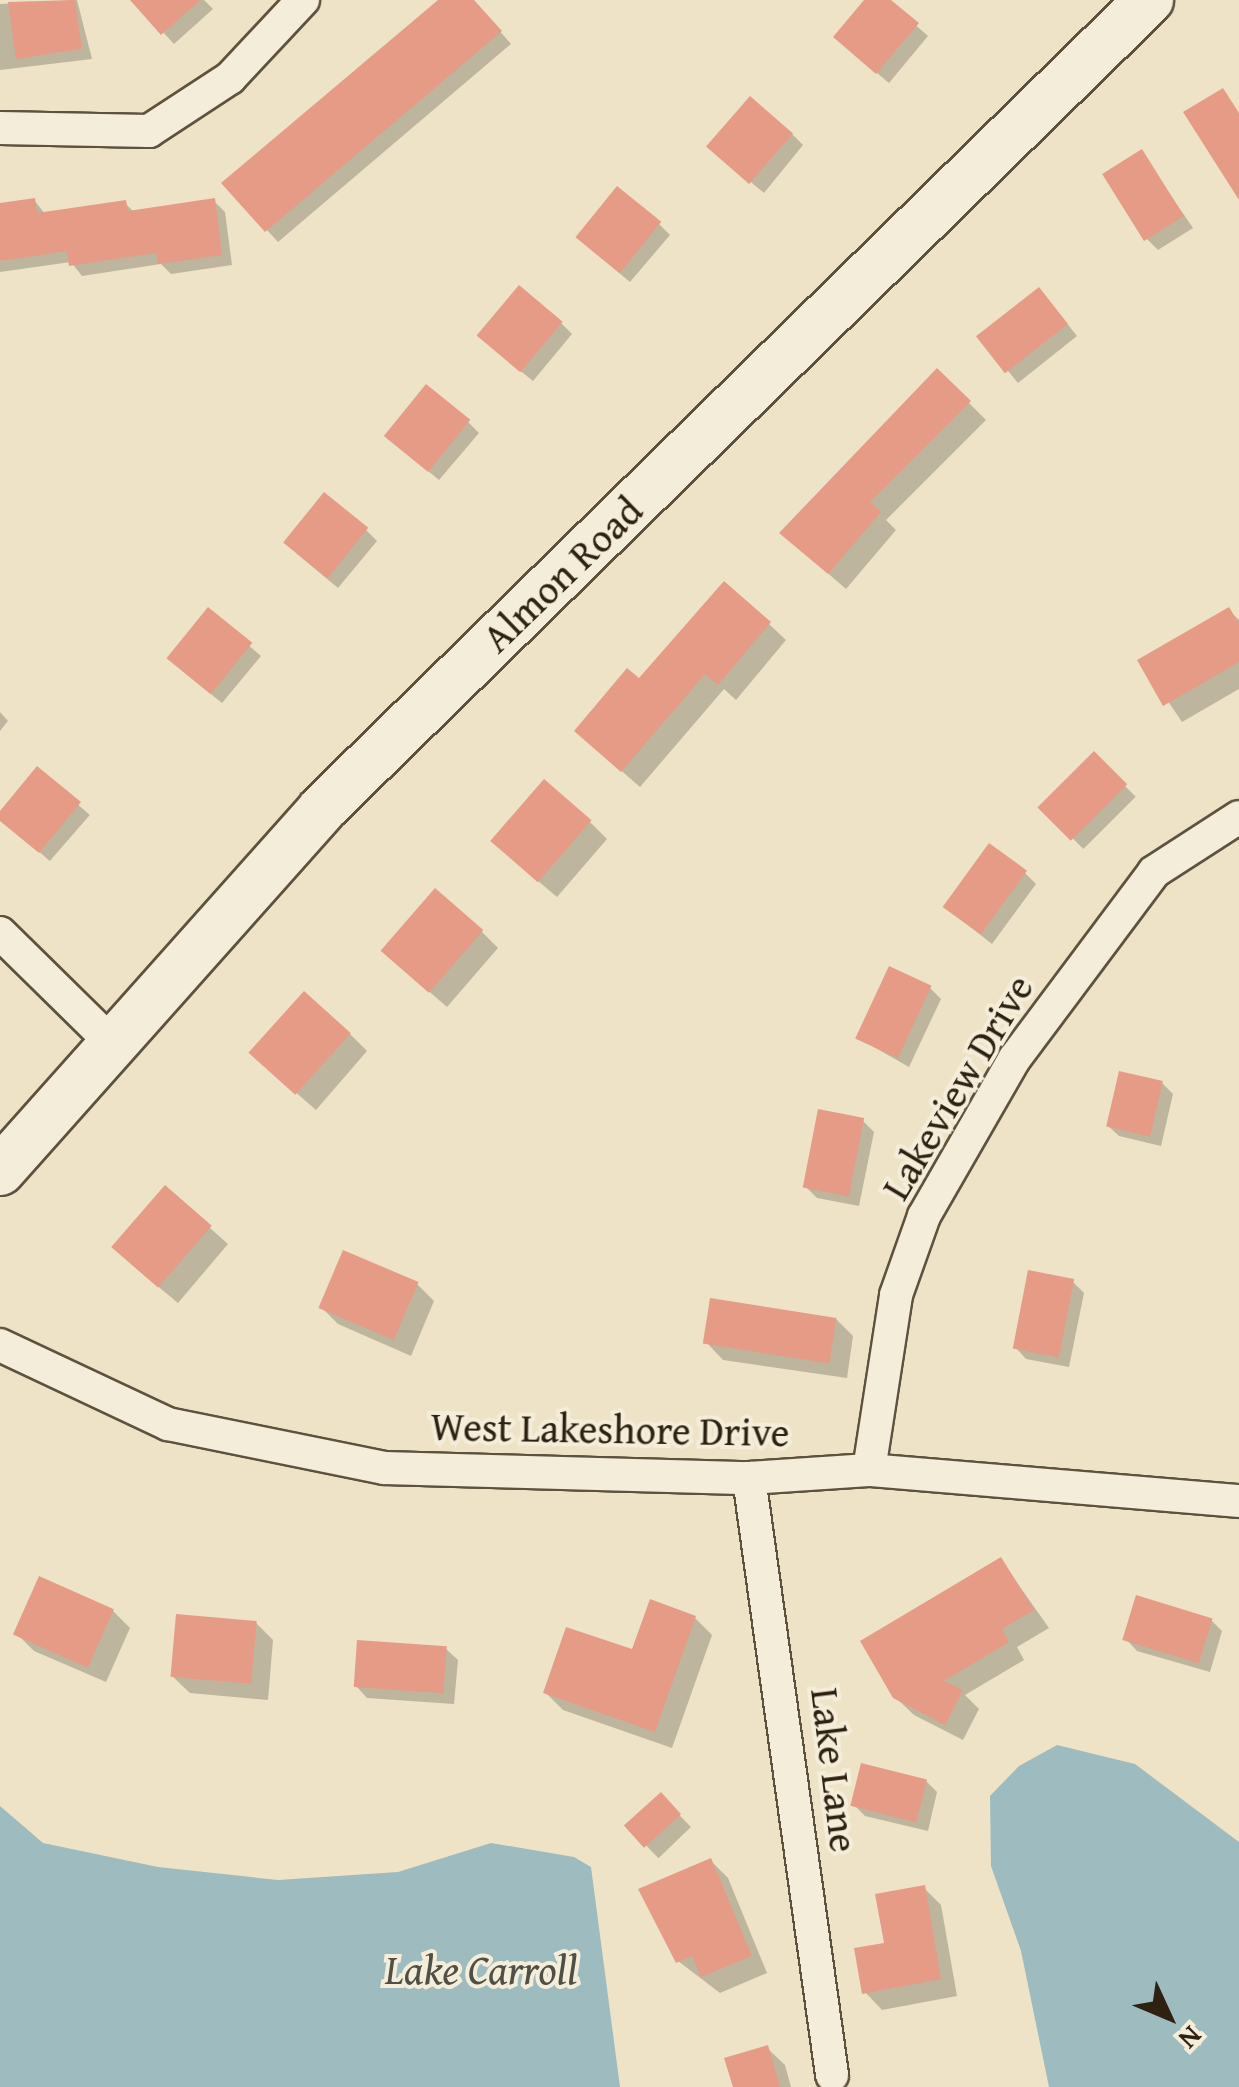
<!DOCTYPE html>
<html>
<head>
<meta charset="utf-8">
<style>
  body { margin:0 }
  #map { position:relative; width:1239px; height:2087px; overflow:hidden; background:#eee3c6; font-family:"Gentium Book Plus",serif }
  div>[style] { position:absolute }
  .water>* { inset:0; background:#9ebbbf }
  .shadow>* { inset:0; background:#0003; transform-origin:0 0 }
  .building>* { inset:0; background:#e69b87; transform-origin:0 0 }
  .roads { filter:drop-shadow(2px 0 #5e523f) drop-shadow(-2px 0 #5e523f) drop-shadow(0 2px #5e523f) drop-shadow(0 -2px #5e523f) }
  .street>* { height:32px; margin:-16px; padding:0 16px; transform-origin:16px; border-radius:16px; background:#f4edda }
  .secondary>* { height:48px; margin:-24px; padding:0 24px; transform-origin:24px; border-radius:24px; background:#f4edda }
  span { translate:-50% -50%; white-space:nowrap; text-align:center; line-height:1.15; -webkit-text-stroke:8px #f4edda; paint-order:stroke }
  .street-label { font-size:40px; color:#2e2112 }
  .water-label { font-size:42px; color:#504f46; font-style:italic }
  .north { position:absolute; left:1119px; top:1967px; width:100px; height:100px; -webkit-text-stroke:8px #f4edda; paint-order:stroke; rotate:134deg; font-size:28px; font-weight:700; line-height:40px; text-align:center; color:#2e2112 }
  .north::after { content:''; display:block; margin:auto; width:35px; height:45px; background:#2e2112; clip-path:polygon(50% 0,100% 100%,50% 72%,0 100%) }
</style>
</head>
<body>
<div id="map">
  <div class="water">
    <i style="clip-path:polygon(1057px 1745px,1135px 1764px,1239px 1842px,1239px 2087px,1049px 2087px,1021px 1951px,991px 1866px,990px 1796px,1019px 1766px)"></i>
    <i style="clip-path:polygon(0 1806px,43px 1843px,158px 1867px,278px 1880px,398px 1872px,491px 1843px,574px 1857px,591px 1867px,620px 2087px,0 2087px)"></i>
  </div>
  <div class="shadow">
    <i style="clip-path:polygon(77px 0,92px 59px,0 70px,0 4px)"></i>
    <i style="clip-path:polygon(133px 0,204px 0,213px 9px,174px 44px)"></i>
    <i style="clip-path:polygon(441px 0,472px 0,511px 44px,278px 242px,224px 183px)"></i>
    <i style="clip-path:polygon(867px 0,887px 0,928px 36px,889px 83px,847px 48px)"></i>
    <i style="clip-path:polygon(792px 134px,803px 145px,764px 193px,722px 158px)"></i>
    <i style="clip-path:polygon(1141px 152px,1193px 228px,1158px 250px,1147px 239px)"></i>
    <i style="clip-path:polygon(34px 200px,46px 215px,125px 203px,135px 213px,214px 201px,225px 212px,232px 265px,171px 274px,161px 264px,82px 276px,71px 262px,0 272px,0 205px)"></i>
    <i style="clip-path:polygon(659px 224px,670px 235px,630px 282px,589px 248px)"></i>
    <i style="clip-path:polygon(1050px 302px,1077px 336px,1018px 383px,980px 337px)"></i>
    <i style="clip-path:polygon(561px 323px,572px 334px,533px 381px,491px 347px)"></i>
    <i style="clip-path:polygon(938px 372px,986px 420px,886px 520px,896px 530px,846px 589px,800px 549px)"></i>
    <i style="clip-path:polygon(468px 422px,479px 433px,439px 480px,398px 446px)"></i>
    <i style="clip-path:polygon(366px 530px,377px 541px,338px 588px,296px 553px)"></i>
    <i style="clip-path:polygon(208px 610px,261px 656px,222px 703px,180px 669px)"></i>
    <i style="clip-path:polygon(1229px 610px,1239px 620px,1239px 689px,1182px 722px,1141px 661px)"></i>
    <i style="clip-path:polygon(769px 624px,786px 640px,736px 700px,724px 689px,640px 787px,594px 747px,640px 682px)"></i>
    <i style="clip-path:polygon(0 712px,8px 721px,0 731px)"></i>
    <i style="left:1094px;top:755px;width:59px;height:74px;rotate:45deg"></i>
    <i style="left:37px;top:769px;width:70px;height:61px;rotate:41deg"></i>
    <i style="clip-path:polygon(590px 822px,607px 839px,557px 897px,511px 858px)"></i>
    <i style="clip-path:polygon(1025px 873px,1036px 884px,992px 944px,945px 907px)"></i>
    <i style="clip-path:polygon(481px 931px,498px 948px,447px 1007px,402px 968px)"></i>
    <i style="clip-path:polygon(930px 988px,941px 999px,909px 1067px,858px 1038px)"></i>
    <i style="clip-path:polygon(350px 1034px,367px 1051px,316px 1110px,270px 1070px)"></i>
    <i style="clip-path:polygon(1162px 1083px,1173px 1094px,1161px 1146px,1119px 1136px,1107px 1125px)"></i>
    <i style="clip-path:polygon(863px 1121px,874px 1132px,859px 1206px,817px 1198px,806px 1187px)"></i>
    <i style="clip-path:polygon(165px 1188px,228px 1244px,178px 1303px,131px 1264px)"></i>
    <i style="clip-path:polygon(1072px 1281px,1084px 1293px,1069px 1367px,1026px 1359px,1015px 1347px)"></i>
    <i style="clip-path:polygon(417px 1284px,434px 1301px,411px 1356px,338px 1324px,321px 1307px)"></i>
    <i style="clip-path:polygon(836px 1319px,853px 1336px,847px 1378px,723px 1360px,706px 1342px)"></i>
    <i style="clip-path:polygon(1001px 1560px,1049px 1628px,1017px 1647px,1024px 1660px,965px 1695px,979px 1709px,963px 1740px,914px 1715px,895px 1697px)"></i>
    <i style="clip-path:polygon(113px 1611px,130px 1628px,106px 1682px,34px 1651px,17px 1634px)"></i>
    <i style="clip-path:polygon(695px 1618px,712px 1635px,672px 1748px,563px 1710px,546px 1693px)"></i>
    <i style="clip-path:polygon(1211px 1620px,1222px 1631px,1210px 1672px,1137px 1651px,1126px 1639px)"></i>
    <i style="clip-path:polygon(256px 1623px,273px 1640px,268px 1700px,190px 1693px,172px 1676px)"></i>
    <i style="clip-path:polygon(446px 1649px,458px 1660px,454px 1704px,367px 1698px,356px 1686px)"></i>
    <i style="clip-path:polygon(926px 1781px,937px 1792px,928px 1831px,865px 1816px,854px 1805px)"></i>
    <i style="left:661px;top:1796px;width:43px;height:45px;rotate:46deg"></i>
    <i style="clip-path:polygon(711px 1861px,728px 1878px,767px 1973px,720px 1993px,678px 1961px)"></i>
    <i style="clip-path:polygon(924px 1888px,941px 1905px,957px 1996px,882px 2010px,865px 1992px)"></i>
    <i style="clip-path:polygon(767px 2048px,785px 2065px,791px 2087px,735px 2087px)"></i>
  </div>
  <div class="building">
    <i style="clip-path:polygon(75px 0,82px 49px,16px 59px,8px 2px)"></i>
    <i style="clip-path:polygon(130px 0,200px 0,161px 35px)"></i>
    <i style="clip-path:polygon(438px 0,474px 0,502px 31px,265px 232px,221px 183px)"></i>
    <i style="clip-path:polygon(864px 0,891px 0,919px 23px,876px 74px,833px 37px)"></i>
    <i style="clip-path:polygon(1223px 88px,1239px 113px,1239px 200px,1183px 112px)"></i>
    <i style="left:750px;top:96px;width:57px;height:67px;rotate:41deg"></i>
    <i style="left:1142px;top:149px;width:79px;height:47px;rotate:58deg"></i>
    <i style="left:617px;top:186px;width:57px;height:66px;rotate:39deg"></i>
    <i style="clip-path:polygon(35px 198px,37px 213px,126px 200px,128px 211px,215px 198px,222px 255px,158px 264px,156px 253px,69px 266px,67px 251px,0 261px,0 203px)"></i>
    <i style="left:519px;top:285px;width:57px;height:66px;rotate:40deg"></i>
    <i style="left:1039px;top:287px;width:47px;height:80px;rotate:52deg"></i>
    <i style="clip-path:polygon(937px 368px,971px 401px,870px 502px,881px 512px,828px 574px,779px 533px)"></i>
    <i style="left:426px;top:384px;width:57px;height:67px;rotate:39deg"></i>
    <i style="left:324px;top:492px;width:57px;height:65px;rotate:39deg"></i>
    <i style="clip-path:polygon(724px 581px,771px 622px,718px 685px,705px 674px,621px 772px,574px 731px,627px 668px,639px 678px)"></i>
    <i style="left:208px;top:607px;width:57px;height:66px;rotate:39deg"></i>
    <i style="clip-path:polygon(1229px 607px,1239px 624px,1239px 662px,1163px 706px,1137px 660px)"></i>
    <i style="left:1094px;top:751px;width:47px;height:80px;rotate:45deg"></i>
    <i style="clip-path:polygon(37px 766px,81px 802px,39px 853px,0 821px,0 811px)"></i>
    <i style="left:544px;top:779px;width:63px;height:82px;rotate:41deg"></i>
    <i style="left:989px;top:843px;width:47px;height:79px;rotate:36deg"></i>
    <i style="left:435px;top:888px;width:64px;height:83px;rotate:41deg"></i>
    <i style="left:889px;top:966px;width:47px;height:80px;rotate:25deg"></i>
    <i style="left:304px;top:991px;width:63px;height:83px;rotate:42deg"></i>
    <i style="left:1119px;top:1071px;width:45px;height:57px;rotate:13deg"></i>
    <i style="left:818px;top:1109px;width:47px;height:80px;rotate:11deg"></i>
    <i style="left:165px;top:1185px;width:62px;height:82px;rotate:41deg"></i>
    <i style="left:343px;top:1250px;width:82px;height:63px;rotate:23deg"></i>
    <i style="left:1028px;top:1270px;width:47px;height:80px;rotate:11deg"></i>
    <i style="left:710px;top:1298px;width:128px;height:46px;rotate:9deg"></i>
    <i style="clip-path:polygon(1001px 1557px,1034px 1610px,1002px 1629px,1009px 1642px,944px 1681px,963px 1690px,945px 1725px,893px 1698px,860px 1641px)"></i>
    <i style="left:39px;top:1576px;width:82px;height:64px;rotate:24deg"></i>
    <i style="left:1136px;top:1595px;width:80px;height:47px;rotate:17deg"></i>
    <i style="clip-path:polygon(650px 1599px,696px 1616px,655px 1732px,543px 1693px,566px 1627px,632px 1649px)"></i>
    <i style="left:176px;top:1614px;width:81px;height:63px;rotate:5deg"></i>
    <i style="left:357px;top:1640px;width:90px;height:47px;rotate:4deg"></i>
    <i style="left:861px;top:1763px;width:68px;height:44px;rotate:14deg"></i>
    <i style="left:661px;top:1792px;width:30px;height:50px;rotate:48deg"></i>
    <i style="clip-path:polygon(711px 1858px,752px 1956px,701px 1977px,692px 1956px,676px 1963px,638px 1889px)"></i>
    <i style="clip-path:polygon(925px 1885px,941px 1979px,862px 1994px,854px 1948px,884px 1943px,875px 1894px)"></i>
    <i style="clip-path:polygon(768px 2045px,780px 2087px,733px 2087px,724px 2058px)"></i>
  </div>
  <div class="roads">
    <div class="street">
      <i style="left:0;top:128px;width:149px;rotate:1.2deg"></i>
      <i style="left:149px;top:131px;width:97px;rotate:-33.2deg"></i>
      <i style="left:230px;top:78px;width:107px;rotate:-46.9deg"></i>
      <i style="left:0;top:933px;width:158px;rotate:44.5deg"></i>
      <i style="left:0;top:1345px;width:186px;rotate:25.2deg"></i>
      <i style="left:168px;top:1424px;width:220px;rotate:11.5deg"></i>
      <i style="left:384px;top:1468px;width:365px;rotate:1.6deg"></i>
      <i style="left:749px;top:1478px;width:120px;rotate:-3.8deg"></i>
      <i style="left:869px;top:1470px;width:371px;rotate:4.8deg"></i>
      <i style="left:869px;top:1470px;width:177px;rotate:-81.2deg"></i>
      <i style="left:896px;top:1295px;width:84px;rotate:-70.5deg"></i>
      <i style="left:924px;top:1216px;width:182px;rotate:-60.1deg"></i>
      <i style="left:1015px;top:1058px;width:232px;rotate:-53.2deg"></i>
      <i style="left:1154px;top:872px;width:101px;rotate:-32.9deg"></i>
      <i style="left:749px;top:1478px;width:603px;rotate:82.08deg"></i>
    </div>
    <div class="secondary">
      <i style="left:0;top:1171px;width:484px;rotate:-48.3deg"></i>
      <i style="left:322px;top:809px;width:1157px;rotate:-44.37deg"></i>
    </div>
  </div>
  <div class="street-label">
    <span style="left:562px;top:574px;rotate:-44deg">Almon Road</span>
    <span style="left:957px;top:1087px;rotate:-59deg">Lakeview Drive</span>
    <span style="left:610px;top:1429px;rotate:1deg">West Lakeshore Drive</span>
    <span style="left:835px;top:1770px;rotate:83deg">Lake Lane</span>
  </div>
  <div class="water-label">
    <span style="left:481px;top:1969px">Lake Carroll</span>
  </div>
  <div class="north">N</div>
</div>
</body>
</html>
